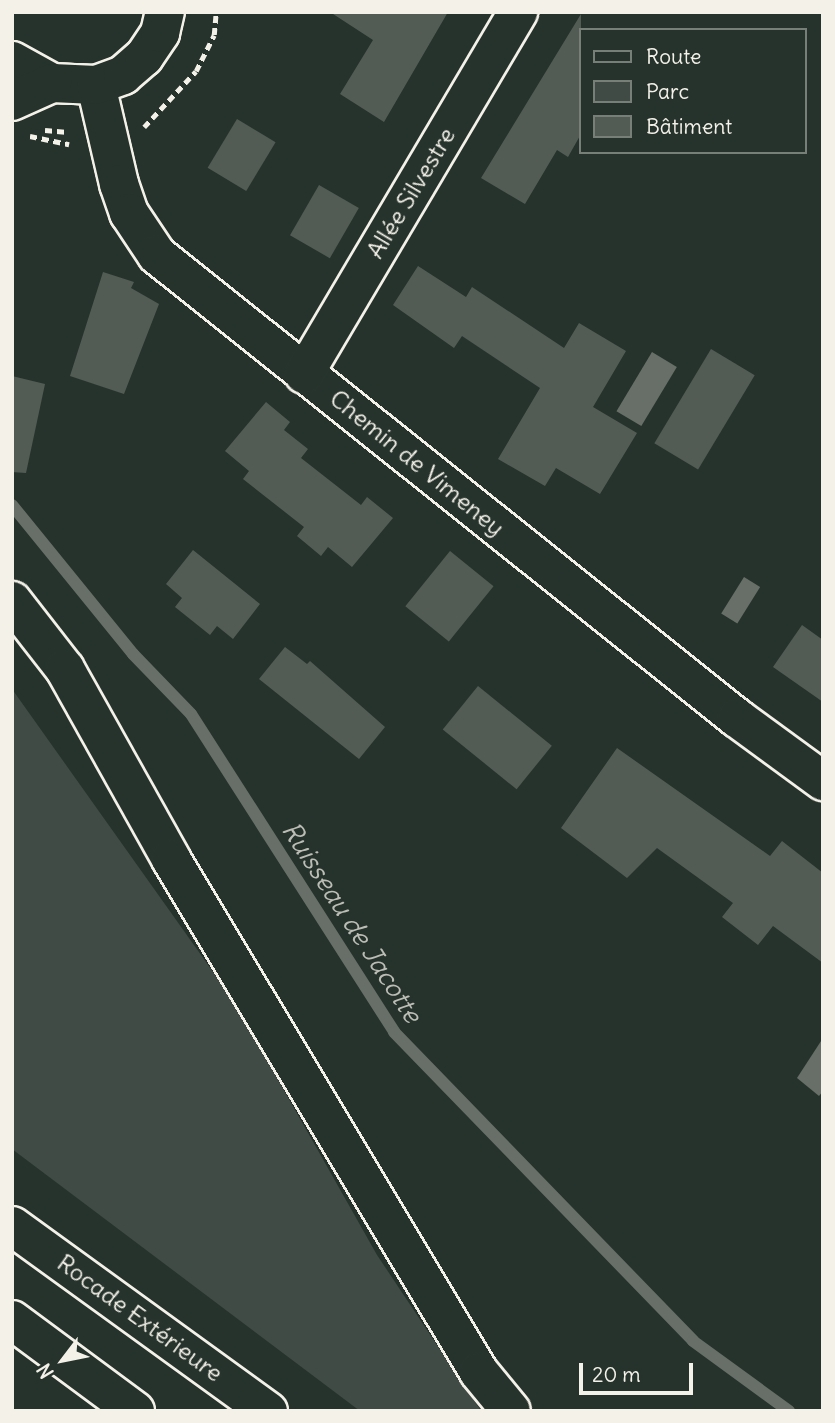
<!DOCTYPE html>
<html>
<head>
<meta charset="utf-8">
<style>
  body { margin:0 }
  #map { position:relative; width:835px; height:1423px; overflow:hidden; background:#26332d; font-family:Delius,sans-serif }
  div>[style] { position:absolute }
  .green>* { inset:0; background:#414b45 }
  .water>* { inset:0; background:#676f68; transform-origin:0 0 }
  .stream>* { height:12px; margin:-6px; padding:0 6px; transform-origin:6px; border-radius:6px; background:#676f68 }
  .building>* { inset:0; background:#525c55; transform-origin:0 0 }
  .path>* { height:4.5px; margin-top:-2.25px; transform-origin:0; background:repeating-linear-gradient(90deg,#f4f1e8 0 7px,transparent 0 12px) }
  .roads { filter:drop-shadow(2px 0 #f4f1e8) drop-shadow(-2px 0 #f4f1e8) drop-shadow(0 2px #f4f1e8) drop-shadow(0 -2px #f4f1e8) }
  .street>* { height:38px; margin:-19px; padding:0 19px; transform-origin:19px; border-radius:19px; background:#26332d }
  .secondary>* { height:38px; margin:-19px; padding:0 19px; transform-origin:19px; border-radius:19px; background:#26332d }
  .highway>* { height:38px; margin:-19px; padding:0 19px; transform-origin:19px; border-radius:19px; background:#26332d }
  span { translate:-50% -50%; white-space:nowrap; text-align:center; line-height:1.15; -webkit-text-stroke:5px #26332d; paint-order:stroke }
  .street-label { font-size:24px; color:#f4f1e8 }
  .water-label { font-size:26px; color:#bcbdb5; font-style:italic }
  .frame { position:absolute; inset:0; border:14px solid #f4f1e8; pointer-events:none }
  .legend { position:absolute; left:579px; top:28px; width:228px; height:126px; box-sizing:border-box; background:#26332d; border:2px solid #787f78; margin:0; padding:9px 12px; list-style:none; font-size:21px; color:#f4f1e8 }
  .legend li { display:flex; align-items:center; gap:14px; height:35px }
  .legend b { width:35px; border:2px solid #787f78 }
  .north { position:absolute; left:28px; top:1325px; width:70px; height:70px; -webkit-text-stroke:5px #26332d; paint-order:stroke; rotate:238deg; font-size:19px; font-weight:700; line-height:28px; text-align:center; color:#f4f1e8 }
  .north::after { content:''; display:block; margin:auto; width:24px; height:32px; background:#f4f1e8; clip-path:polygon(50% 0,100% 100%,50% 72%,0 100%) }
  .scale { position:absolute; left:579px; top:1363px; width:114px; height:32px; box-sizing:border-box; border:4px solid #f4f1e8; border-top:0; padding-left:9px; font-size:21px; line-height:24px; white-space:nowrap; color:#f4f1e8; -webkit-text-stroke:5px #26332d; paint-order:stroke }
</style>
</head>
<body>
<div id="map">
  <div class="green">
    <i style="clip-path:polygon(12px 689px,233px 1000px,377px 1255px,481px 1411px,360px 1411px,12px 1149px)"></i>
  </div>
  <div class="water">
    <i style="left:652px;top:352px;width:29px;height:69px;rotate:31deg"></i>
    <i style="left:744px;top:577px;width:19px;height:43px;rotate:32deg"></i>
    <i style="clip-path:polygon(823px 1038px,823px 1091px,819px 1096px,797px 1078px)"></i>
  </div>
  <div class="stream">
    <i style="left:12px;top:505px;width:192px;rotate:50.9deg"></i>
    <i style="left:133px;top:654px;width:83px;rotate:46deg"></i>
    <i style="left:191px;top:714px;width:377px;rotate:57.4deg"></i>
    <i style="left:394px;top:1032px;width:430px;rotate:45.9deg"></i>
    <i style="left:693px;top:1341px;width:119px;rotate:36.1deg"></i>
  </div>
  <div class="building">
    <i style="clip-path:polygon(330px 12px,448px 12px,384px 122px,340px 94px,373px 40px)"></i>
    <i style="clip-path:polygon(581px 14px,581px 134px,568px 157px,557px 150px,525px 204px,481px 178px)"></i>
    <i style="left:237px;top:119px;width:45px;height:57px;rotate:31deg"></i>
    <i style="left:319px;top:185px;width:46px;height:58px;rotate:30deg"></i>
    <i style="clip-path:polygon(418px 266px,466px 297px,472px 287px,564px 348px,579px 323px,626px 351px,593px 407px,637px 433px,600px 494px,556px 468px,545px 486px,498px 459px,540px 388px,462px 336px,454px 348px,393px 305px)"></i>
    <i style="clip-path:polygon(103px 272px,134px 282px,131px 288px,159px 304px,124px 394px,70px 376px)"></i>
    <i style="left:711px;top:349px;width:51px;height:110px;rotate:31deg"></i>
    <i style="clip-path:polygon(12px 376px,45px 384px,26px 473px,12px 472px)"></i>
    <i style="clip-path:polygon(266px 402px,290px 422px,284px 430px,308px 449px,301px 458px,361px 505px,367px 497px,393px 518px,352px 567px,328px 547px,321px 556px,297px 536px,304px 527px,243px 479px,249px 471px,225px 451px)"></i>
    <i style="clip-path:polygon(193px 550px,260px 604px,233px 639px,217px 626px,210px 635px,175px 607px,182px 598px,166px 584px)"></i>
    <i style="left:450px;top:551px;width:56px;height:71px;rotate:39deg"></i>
    <i style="clip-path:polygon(802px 625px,823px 640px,823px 702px,773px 667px)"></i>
    <i style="clip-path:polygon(285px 647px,307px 664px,310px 661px,385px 727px,359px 759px,259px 679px)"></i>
    <i style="left:478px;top:686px;width:95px;height:56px;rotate:39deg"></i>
    <i style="clip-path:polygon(617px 748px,770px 856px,782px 841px,823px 873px,823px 963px,773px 926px,758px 945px,722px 917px,733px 903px,657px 848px,627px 878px,561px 828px)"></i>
  </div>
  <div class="path">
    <i style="left:144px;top:127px;width:76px;rotate:-47.1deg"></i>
    <i style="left:196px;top:71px;width:40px;rotate:-63.4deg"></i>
    <i style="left:214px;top:35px;width:23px;rotate:-85deg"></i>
    <i style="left:45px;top:130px;width:23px;rotate:5deg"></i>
    <i style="left:30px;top:136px;width:40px;rotate:12deg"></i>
  </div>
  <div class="roads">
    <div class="street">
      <i style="left:96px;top:85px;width:102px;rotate:76.9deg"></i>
      <i style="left:119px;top:184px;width:31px;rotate:71deg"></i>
      <i style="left:129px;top:213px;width:50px;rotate:56.3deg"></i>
      <i style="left:157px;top:255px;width:742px;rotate:38.6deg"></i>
      <i style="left:737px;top:718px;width:107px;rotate:36.2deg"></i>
      <i style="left:304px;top:374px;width:421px;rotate:-59.4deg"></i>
    </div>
    <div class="secondary">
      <i style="left:12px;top:61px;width:46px;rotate:28.8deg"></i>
      <i style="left:52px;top:83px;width:44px;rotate:2.6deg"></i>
      <i style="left:96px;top:85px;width:29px;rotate:-20deg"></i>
      <i style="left:123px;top:75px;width:28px;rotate:-41deg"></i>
      <i style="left:144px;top:57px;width:29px;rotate:-56deg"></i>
      <i style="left:160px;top:33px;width:22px;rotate:-77deg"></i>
      <i style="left:12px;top:101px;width:44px;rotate:-24.2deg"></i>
    </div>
    <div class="highway">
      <i style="left:12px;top:601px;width:86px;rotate:52.1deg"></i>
      <i style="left:65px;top:669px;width:218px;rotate:60.8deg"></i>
      <i style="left:171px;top:859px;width:598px;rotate:59.02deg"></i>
      <i style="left:479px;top:1372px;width:50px;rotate:50.6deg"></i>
      <i style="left:12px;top:1226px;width:316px;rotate:35.9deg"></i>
      <i style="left:12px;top:1320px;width:153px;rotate:36.5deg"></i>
    </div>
  </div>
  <div class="street-label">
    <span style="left:411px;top:193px;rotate:-59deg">Allée Silvestre</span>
    <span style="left:417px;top:463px;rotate:39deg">Chemin de Vimeney</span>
    <span style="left:140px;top:1318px;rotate:36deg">Rocade Extérieure</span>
  </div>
  <div class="water-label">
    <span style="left:352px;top:922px;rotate:57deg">Ruisseau de Jacotte</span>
  </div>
  <div class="frame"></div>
  <ul class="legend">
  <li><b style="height:9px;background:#26332d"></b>Route</li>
  <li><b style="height:19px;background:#414b45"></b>Parc</li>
  <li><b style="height:19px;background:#525c55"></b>Bâtiment</li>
  </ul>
  <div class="north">N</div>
  <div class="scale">20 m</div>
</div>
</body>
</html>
